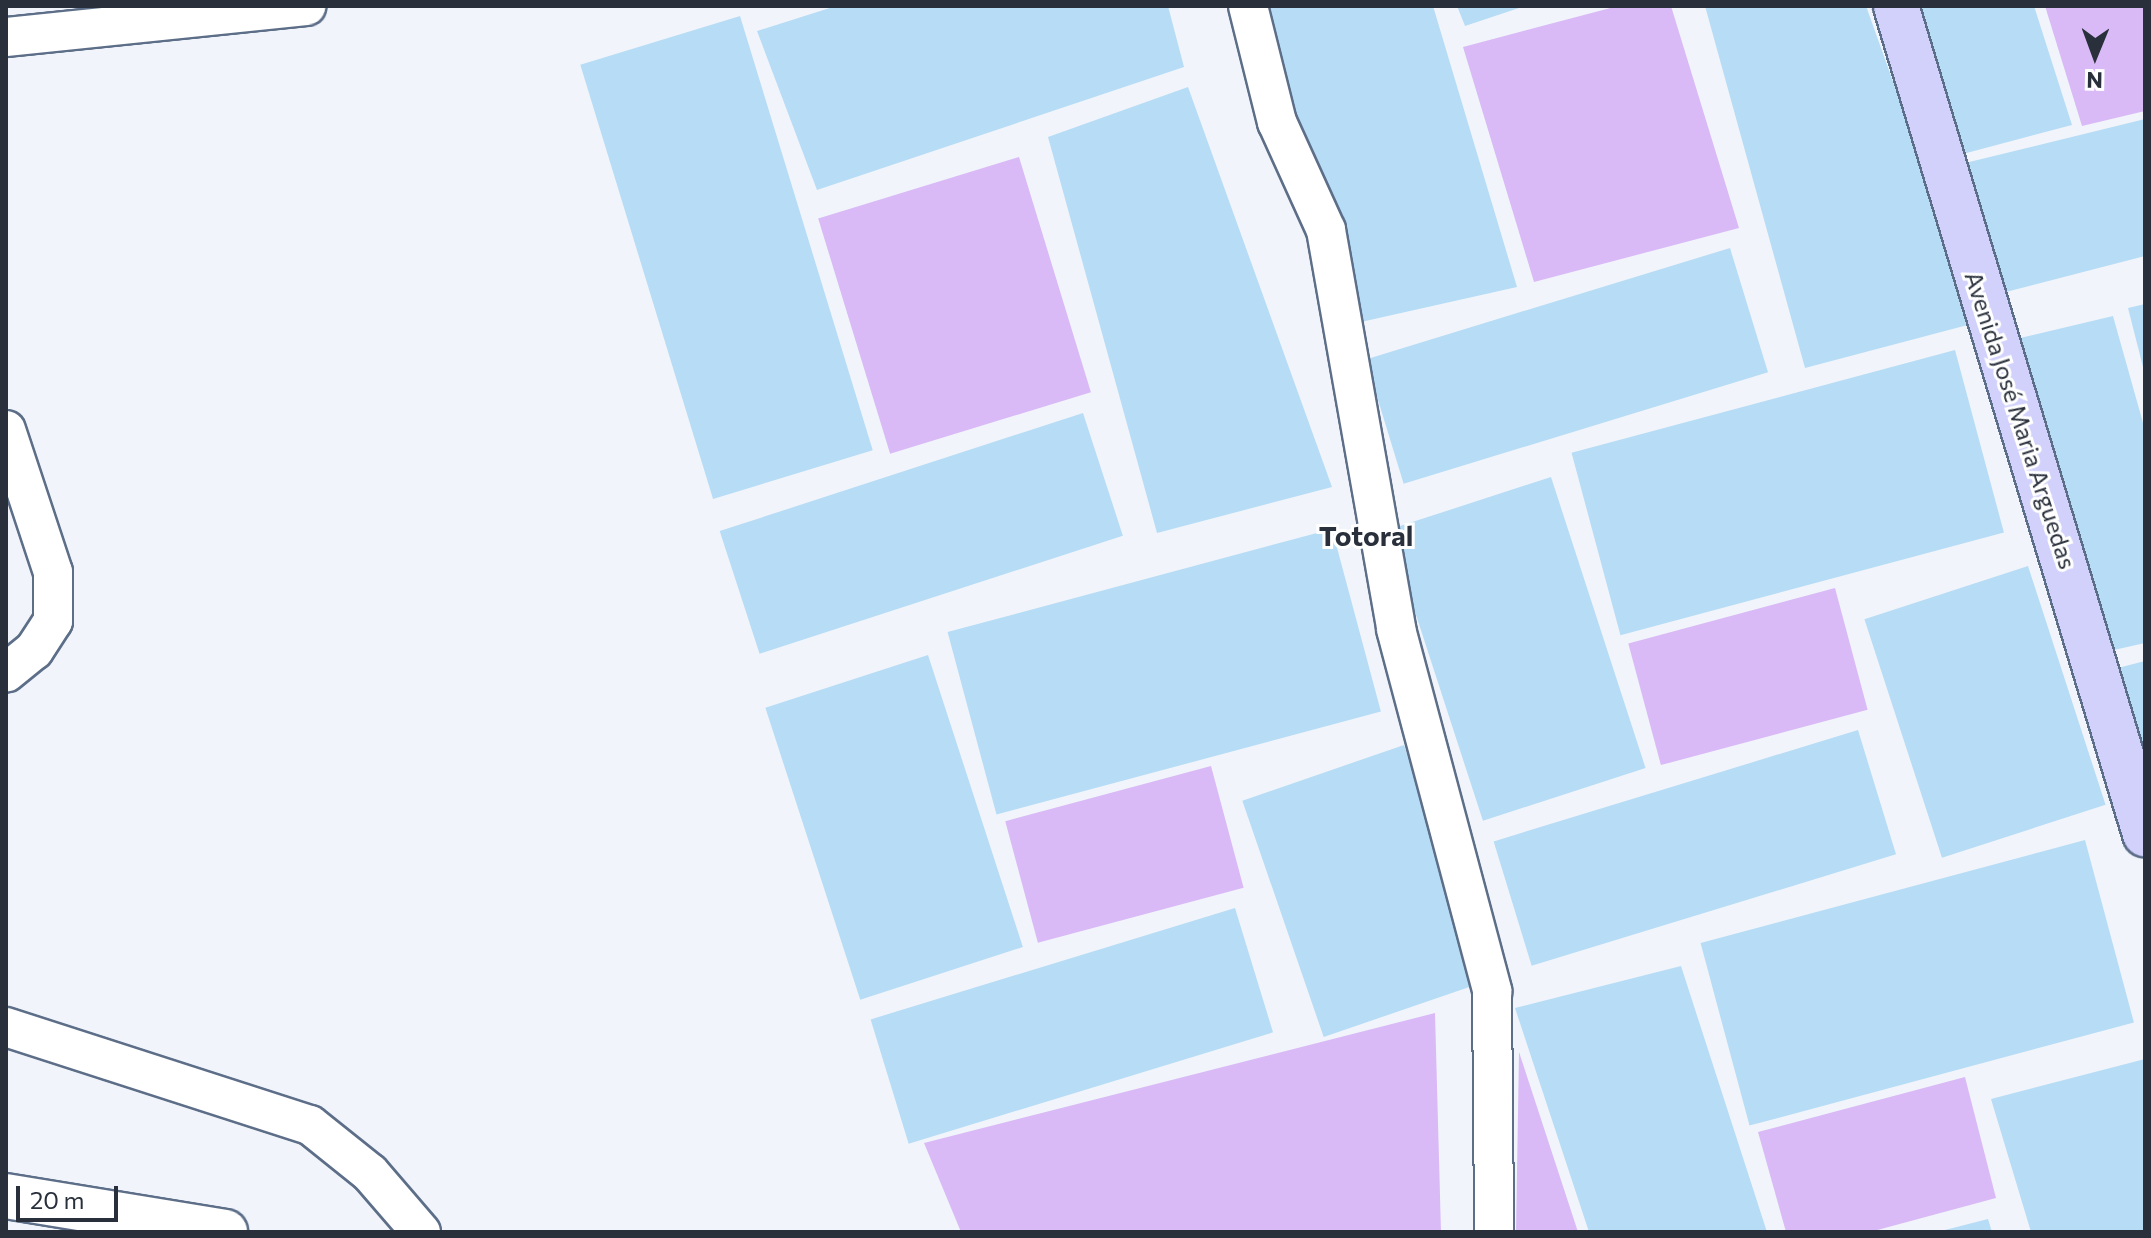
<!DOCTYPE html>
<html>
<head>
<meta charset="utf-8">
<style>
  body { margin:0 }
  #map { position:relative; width:2151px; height:1238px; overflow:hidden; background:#f1f5fb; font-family:Commissioner,sans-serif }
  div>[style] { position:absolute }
  .green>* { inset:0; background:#d9baf6; transform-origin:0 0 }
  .building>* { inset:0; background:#b7dcf5; transform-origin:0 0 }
  .roads { filter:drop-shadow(2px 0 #5d6e88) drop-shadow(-2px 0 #5d6e88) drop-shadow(0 2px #5d6e88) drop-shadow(0 -2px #5d6e88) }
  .street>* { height:38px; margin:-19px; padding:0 19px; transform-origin:19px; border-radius:19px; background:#fff }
  .secondary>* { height:44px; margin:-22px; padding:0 22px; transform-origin:22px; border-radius:22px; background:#fff }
  .primary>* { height:44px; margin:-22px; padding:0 22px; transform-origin:22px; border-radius:22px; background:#d1d1fc }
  span { translate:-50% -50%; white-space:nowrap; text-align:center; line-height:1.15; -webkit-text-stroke:6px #fff; paint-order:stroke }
  .street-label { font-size:24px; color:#29303b }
  .quarter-label { font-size:28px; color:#29303b; font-weight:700 }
  .frame { position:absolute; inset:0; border:8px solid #29303b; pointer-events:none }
  .north { position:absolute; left:2055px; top:16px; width:80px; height:80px; -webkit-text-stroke:6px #fff; paint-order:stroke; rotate:181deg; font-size:22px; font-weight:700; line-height:32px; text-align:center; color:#29303b }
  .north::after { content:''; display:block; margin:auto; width:28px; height:36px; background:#29303b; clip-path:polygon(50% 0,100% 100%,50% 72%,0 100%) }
  .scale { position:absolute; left:16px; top:1186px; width:102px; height:36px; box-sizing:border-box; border:4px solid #29303b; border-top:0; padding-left:10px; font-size:24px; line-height:28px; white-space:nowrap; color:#29303b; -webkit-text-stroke:6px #fff; paint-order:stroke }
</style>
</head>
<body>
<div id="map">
  <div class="green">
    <i style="clip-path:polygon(1618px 6px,1671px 6px,1739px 228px,1534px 282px,1463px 47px)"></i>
    <i style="clip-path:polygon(2045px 6px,2145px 6px,2145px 111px,2082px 126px)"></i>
    <i style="left:1019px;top:157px;width:246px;height:210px;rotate:73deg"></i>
    <i style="left:1835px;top:588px;width:126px;height:214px;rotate:75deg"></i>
    <i style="left:1211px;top:766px;width:126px;height:213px;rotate:75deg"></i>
    <i style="clip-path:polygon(1435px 1013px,1441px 1232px,961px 1232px,924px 1143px)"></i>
    <i style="clip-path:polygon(1519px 1052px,1578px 1232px,1516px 1232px)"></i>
    <i style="clip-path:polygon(1965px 1077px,1996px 1198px,1870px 1232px,1786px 1232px,1758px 1132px)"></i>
  </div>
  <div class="building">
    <i style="clip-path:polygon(836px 6px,1168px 6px,1184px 67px,817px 190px,757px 31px)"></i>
    <i style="clip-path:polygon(1260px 6px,1433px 6px,1517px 287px,1352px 324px)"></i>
    <i style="clip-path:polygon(1457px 6px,1522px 6px,1522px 7px,1465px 26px)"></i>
    <i style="clip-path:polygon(1705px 6px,1866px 6px,1979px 322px,1805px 368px)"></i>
    <i style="clip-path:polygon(1907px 6px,2034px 6px,2072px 125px,1959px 155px)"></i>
    <i style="left:740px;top:16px;width:454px;height:167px;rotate:73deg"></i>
    <i style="clip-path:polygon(1188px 87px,1332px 487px,1157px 533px,1048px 137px)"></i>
    <i style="clip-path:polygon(2145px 119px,2145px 256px,1998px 294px,1961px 164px)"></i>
    <i style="left:1730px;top:248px;width:130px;height:381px;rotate:73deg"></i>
    <i style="clip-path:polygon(2145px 304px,2145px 371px,2144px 371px,2128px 308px)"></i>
    <i style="clip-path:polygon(2113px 316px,2145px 430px,2145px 643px,2096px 654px,1986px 346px)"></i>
    <i style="left:1955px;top:350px;width:189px;height:397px;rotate:75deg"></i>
    <i style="left:1083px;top:413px;width:129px;height:382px;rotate:72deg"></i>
    <i style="left:1551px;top:477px;width:306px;height:171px;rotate:72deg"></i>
    <i style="left:1332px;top:529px;width:189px;height:398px;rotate:75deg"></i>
    <i style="left:2028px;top:566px;width:251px;height:172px;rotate:72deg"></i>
    <i style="left:928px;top:655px;width:307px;height:171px;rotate:72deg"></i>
    <i style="clip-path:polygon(2145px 661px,2145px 800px,2106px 671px)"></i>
    <i style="left:1858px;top:730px;width:130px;height:381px;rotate:73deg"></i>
    <i style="left:1404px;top:745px;width:250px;height:171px;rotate:71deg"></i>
    <i style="left:2085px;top:840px;width:189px;height:398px;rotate:75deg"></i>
    <i style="left:1235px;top:908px;width:130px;height:381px;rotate:73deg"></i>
    <i style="clip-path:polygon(1681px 966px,1767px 1232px,1589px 1232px,1515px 1008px)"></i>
    <i style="clip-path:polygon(2145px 1059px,2145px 1232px,2031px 1232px,1991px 1099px)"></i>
    <i style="clip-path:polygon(1988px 1219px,1992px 1232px,1941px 1232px,1941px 1231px)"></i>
  </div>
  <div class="roads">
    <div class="street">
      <i style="left:1248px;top:6px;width:120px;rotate:76deg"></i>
      <i style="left:1277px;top:122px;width:119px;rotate:65.6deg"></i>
      <i style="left:1326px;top:230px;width:405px;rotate:80deg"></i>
      <i style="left:1396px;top:629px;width:375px;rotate:75.1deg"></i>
      <i style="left:1492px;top:991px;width:241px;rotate:89.5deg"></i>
      <i style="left:6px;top:37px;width:302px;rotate:-5.9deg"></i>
      <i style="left:6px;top:430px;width:150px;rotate:71.7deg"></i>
      <i style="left:53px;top:572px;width:49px;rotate:90deg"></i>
      <i style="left:53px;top:621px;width:35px;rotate:123deg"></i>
      <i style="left:34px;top:650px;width:36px;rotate:141deg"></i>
      <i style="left:6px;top:1027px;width:319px;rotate:17.9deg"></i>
      <i style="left:310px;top:1125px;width:77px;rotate:38.7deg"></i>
      <i style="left:370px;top:1173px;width:78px;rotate:49.2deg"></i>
    </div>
    <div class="secondary">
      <i style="left:6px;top:1196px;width:222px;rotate:9.3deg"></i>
    </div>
    <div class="primary">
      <i style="left:1896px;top:6px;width:865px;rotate:73.26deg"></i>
    </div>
  </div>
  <div class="street-label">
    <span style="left:2021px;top:420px;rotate:72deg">Avenida José Maria Arguedas</span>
  </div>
  <div class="quarter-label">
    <span style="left:1366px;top:535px">Totoral</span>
  </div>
  <div class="frame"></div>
  <div class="north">N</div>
  <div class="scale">20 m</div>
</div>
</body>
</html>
